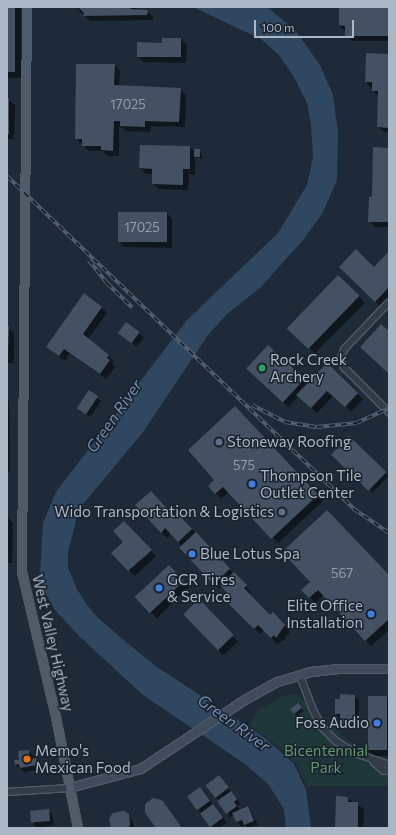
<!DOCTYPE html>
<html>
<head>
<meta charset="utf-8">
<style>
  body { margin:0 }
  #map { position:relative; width:396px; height:835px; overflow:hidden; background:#1e2a38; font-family:Commissioner,sans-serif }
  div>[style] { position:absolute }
  .green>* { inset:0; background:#203739 }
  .water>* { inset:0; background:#304760 }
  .shadow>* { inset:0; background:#0007; transform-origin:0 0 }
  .building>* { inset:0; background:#445162; transform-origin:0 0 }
  .roads { filter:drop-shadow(1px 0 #4f5a66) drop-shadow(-1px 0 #4f5a66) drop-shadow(0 1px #4f5a66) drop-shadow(0 -1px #4f5a66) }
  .minor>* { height:5.5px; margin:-2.75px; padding:0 2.75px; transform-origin:2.75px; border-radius:2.75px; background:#323c48 }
  .secondary>* { height:8px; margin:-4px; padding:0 4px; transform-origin:4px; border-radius:4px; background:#404b5b }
  .primary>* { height:8px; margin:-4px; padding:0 4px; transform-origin:4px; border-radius:4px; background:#4f5b68 }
  .rail>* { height:3.5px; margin-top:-1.75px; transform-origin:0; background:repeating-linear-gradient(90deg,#18212c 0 6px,#536070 0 12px); box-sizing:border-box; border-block:1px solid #536070 }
  .dots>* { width:11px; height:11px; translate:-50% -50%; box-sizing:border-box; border:2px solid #18212c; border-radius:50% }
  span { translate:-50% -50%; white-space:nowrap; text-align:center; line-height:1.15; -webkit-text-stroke:3px #18212c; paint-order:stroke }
  .number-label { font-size:13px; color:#929eac }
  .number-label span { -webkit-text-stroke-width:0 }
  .poi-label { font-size:15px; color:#acb7c5 }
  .left { translate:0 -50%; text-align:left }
  .right { translate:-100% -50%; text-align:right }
  .street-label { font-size:15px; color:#acb7c5 }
  .park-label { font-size:15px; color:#62966c }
  .water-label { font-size:16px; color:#728fb0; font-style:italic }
  .frame { position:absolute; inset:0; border:8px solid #acb7c5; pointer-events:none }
  .scale { position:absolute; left:254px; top:20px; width:100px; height:18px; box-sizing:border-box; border:2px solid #acb7c5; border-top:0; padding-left:5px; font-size:12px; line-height:14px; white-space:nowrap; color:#acb7c5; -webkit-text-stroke:3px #18212c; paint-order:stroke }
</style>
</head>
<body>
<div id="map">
  <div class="green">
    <i style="clip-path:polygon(285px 695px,294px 695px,305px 702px,360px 750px,389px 759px,389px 786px,307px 786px,296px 764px,282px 749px,249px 725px,259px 709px)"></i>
  </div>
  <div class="water">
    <i style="clip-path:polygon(193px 7px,267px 7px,295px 30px,320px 65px,333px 95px,338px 132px,337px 180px,322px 214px,303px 240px,261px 287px,227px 314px,208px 335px,143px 432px,79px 509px,68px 552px,68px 568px,77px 589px,87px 605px,97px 617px,127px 643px,157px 667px,265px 738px,294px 764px,306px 790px,311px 828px,286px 828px,284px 809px,268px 784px,245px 764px,143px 695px,80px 637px,54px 609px,42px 586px,40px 575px,43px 523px,56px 492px,187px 320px,278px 233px,307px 185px,313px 157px,311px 124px,307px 103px,294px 77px,279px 55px,261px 39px)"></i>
  </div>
  <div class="shadow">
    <i style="left:7px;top:7px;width:14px;height:71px"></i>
    <i style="clip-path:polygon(75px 7px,138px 7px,137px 10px,147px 11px,153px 17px,153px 20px,90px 21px)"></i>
    <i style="clip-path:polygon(330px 7px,347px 7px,347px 8px,389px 9px,389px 41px,352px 41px,340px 25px,340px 7px)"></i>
    <i style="clip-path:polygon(181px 39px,187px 45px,186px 63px,144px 62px,138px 57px,163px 44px)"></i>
    <i style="clip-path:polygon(389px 55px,389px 133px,384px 132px,378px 127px,378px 96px,366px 82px)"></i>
    <i style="clip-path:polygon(114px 65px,120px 71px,119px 87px,180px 89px,186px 95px,185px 127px,151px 126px,150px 132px,127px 131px,119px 126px,119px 156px,107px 156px,103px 151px,89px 151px,76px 138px)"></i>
    <i style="clip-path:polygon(7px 99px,15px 105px,14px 139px,7px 139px)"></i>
    <i style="clip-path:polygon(190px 147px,195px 152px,200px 150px,203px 159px,195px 157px,195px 175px,189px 174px,188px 190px,159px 189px,153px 184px,153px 174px,146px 174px,140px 168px)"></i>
    <i style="clip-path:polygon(389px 149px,389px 227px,375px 227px,369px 221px,373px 198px)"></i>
    <i style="clip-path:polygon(167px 213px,172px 219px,172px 248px,124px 247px,119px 241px)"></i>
    <i style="clip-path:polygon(389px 252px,389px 298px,381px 307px,340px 267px,374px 268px)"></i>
    <i style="left:338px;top:276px;width:38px;height:71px;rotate:45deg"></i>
    <i style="clip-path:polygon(101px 307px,107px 313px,88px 339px,114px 361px,112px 364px,115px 367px,106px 379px,70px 353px,65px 361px,47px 347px)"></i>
    <i style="left:126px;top:324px;width:22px;height:12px;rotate:36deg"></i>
    <i style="clip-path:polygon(7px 327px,14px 333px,14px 363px,7px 363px)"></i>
    <i style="clip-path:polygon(268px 346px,308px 384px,327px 365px,363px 399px,351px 412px,334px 395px,317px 413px,299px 396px,288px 407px,247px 368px)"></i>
    <i style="clip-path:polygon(89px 391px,101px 401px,90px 417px,82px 412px)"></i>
    <i style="clip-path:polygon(7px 399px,9px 401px,10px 472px,7px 472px)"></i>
    <i style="clip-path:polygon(240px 413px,323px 501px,278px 543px,229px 492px,221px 499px,209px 486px,216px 480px)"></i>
    <i style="left:349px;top:438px;width:55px;height:23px;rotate:44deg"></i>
    <i style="clip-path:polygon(137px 505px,185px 522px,251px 592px,249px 594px,270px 616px,273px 613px,290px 632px,285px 637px,286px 639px,277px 644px,264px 630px,260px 634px,230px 603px,234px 599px,222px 586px,220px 589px,214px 583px,171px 533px,167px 538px)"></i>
    <i style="clip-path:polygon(7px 517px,13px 523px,12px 563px,7px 563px)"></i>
    <i style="clip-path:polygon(130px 528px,156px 556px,135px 576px,113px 553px,124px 542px)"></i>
    <i style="left:169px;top:567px;width:28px;height:45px;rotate:45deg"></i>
    <i style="clip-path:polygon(389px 576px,389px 630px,371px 646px,324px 595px,315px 603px,303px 590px)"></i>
    <i style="left:199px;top:600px;width:57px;height:20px;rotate:47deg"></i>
    <i style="clip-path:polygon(354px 696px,359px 700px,358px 728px,345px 728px,336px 714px)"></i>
    <i style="clip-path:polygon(387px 697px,389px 700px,389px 756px,374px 756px,368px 750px)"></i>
    <i style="clip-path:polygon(301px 707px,304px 711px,297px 716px,294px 713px)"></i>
    <i style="clip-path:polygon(29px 751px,39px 763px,40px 769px,25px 772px,15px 765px)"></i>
    <i style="clip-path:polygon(333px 764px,339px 773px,334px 775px,331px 773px)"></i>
    <i style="clip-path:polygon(219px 777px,241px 804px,237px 806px,240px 810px,248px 807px,258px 825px,248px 828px,245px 825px,241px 826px,234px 815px,228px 818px,229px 815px,207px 786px)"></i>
    <i style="clip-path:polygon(204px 793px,227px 823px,221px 827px,230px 828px,211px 827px,199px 810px)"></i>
    <i style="clip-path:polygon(347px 798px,364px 809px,363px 828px,336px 828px)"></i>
    <i style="clip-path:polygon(48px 810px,52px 814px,54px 825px,37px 828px,33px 824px)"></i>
    <i style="clip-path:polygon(128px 815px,132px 820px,134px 828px,112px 828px)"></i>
  </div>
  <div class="building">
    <i style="left:7px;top:7px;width:8px;height:65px"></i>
    <i style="clip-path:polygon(78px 7px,130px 7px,131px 9px,148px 10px,147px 15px,83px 16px,84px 13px)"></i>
    <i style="clip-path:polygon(339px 7px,389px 8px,389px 36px,345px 36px,345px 26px,339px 25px)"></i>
    <i style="clip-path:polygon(162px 38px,181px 38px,181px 57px,137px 57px,137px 42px,162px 43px)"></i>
    <i style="clip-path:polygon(366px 53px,389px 54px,389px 128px,377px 127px,378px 91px,372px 91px,372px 82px,365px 82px)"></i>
    <i style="clip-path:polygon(76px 64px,115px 64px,114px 85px,181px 88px,179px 122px,145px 121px,145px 127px,120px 126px,120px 121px,114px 121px,113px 151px,101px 150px,101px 146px,82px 146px,82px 139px,75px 139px)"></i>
    <i style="left:7px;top:98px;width:2px;height:36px"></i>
    <i style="clip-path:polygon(140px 145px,190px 146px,190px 169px,183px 169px,183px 185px,152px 184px,152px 169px,139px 168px)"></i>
    <i style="clip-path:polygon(373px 147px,389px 148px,389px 222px,368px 222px,369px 197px,372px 197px)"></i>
    <i style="left:194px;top:149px;width:6px;height:8px"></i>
    <i style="left:118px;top:212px;width:49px;height:30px"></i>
    <i style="clip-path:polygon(356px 249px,374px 267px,389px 251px,389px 287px,375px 302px,339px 267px)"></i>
    <i style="left:338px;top:275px;width:30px;height:74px;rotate:44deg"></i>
    <i style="clip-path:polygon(84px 293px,102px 307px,83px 334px,109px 355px,107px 358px,110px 360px,100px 374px,64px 349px,59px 356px,46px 347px)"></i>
    <i style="left:126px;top:322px;width:17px;height:14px;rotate:36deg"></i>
    <i style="clip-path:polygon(381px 324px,389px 331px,389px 374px,360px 347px)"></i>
    <i style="clip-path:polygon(7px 326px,9px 326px,8px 355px,7px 355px)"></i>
    <i style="left:268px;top:345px;width:50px;height:32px;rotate:43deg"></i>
    <i style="clip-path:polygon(327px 363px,358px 393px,345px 407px,327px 391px,311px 408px,296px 395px)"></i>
    <i style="left:89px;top:390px;width:11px;height:22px;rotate:34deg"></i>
    <i style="clip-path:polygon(235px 406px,318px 495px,271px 539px,223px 487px,215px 494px,208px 486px,214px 480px,188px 450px)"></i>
    <i style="left:349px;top:436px;width:52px;height:26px;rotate:44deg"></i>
    <i style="clip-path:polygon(151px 491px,176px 518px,179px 515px,192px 529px,178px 542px,165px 528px,161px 533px,135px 505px)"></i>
    <i style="clip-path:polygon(327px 510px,389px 575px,389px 619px,365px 641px,318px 590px,309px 598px,301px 590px,310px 582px,282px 552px)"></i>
    <i style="clip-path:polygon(124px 521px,152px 550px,128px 571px,111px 553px,123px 542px,113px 531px)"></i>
    <i style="left:196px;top:532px;width:50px;height:23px;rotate:47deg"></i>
    <i style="left:169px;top:565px;width:22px;height:47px;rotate:47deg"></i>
    <i style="clip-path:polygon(234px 572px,247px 585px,244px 588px,270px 615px,273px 612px,285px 625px,276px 638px,274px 635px,271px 638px,258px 625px,254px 629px,228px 603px,232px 599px,220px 585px)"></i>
    <i style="left:199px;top:599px;width:50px;height:22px;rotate:46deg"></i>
    <i style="clip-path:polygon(340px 694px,355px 695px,355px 724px,340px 724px,340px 714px,335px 714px,335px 699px,340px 699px)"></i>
    <i style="left:368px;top:696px;width:19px;height:54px"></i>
    <i style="left:298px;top:703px;width:6px;height:10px;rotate:51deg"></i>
    <i style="clip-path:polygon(29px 750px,30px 759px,36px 758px,37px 765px,20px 768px,19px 764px,15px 765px,14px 760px,19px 760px,18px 751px)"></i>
    <i style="left:333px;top:763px;width:8px;height:7px;rotate:60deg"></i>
    <i style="left:219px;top:775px;width:16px;height:17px;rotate:52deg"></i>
    <i style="left:200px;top:787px;width:17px;height:16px;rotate:54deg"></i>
    <i style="clip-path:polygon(231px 791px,237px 799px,234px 802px,237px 806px,226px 814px,217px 801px)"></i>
    <i style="clip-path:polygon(336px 796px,348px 797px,348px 802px,358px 802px,358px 828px,335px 828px)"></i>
    <i style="clip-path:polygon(153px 798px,162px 800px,182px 828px,156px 828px,145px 813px,145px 804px)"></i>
    <i style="left:213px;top:804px;width:17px;height:16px;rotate:54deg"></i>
    <i style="clip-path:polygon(248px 806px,254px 821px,244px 825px,242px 820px,236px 822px,232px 813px)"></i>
    <i style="left:49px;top:809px;width:12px;height:19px;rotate:85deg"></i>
    <i style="clip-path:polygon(124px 811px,129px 814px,130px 825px,128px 828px,111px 828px,109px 818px,113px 813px)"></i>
  </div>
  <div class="roads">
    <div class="minor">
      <i style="left:389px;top:303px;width:64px;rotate:133.7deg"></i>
      <i style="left:345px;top:349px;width:11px;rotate:112deg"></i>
      <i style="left:341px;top:359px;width:9px;rotate:69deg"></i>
      <i style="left:344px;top:367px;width:64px;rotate:45deg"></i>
      <i style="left:300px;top:675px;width:36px;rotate:69deg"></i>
      <i style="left:313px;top:709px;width:20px;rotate:63deg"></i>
      <i style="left:322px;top:727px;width:20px;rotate:45deg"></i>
      <i style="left:336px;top:741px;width:22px;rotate:32deg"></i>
      <i style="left:355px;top:753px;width:36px;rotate:19deg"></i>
      <i style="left:374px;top:762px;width:13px;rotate:42deg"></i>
      <i style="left:384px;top:771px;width:5px;rotate:-11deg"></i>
      <i style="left:7px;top:792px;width:63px;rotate:-3.6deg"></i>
    </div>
    <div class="secondary">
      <i style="left:70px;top:788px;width:73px;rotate:-15deg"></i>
      <i style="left:141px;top:769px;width:125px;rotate:-33.6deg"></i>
      <i style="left:245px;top:700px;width:38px;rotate:-29deg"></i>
      <i style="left:278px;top:682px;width:34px;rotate:-17deg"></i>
      <i style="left:311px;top:672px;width:28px;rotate:-6deg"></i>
      <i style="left:339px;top:669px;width:50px"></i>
    </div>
    <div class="primary">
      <i style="left:27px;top:7px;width:565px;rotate:90.51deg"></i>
      <i style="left:22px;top:572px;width:149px;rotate:76.8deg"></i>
      <i style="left:56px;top:717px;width:113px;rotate:78.8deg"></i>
    </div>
  </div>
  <div class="rail">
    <i style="left:7px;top:176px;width:481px;rotate:43.8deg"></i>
    <i style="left:354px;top:509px;width:42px;rotate:34.4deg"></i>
    <i style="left:89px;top:260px;width:29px;rotate:52deg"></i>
    <i style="left:107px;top:283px;width:35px;rotate:44deg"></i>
    <i style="left:252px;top:405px;width:37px;rotate:27deg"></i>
    <i style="left:285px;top:422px;width:32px;rotate:9deg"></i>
    <i style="left:317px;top:427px;width:39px;rotate:-6deg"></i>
    <i style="left:356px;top:423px;width:36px;rotate:-24deg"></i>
  </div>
  <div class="dots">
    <i style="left:262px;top:368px;background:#2e9e5b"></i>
    <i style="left:219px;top:442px;background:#5c6f8a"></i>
    <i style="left:252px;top:484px;background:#3f7fe0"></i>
    <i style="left:282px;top:512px;background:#5c6f8a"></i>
    <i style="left:192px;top:554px;background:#3f7fe0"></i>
    <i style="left:159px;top:588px;background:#3f7fe0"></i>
    <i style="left:371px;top:614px;background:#3f7fe0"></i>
    <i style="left:377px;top:723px;background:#3f7fe0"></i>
    <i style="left:27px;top:759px;background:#e8710a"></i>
  </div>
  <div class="number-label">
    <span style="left:128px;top:104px">17025</span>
    <span style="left:142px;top:227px">17025</span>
    <span style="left:244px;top:465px">575</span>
    <span style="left:342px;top:573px">567</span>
  </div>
  <div class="poi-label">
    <span class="left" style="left:270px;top:368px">Rock Creek<br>Archery</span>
    <span class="left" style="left:227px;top:442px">Stoneway Roofing</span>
    <span class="left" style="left:260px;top:484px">Thompson Tile<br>Outlet Center</span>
    <span class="right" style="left:274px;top:512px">Wido Transportation &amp; Logistics</span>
    <span class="left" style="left:200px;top:554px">Blue Lotus Spa</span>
    <span class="left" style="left:167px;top:588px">GCR Tires<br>&amp; Service</span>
    <span class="right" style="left:363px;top:614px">Elite Office<br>Installation</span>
    <span class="right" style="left:369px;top:723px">Foss Audio</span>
    <span class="left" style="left:35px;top:759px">Memo's<br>Mexican Food</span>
  </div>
  <div class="street-label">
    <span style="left:53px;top:643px;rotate:77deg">West Valley Highway</span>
  </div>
  <div class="park-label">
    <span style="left:326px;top:759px">Bicentennial<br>Park</span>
  </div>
  <div class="water-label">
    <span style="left:114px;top:416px;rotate:-55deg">Green River</span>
    <span style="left:234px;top:723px;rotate:36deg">Green River</span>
  </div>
  <div class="frame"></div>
  <div class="scale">100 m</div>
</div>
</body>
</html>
